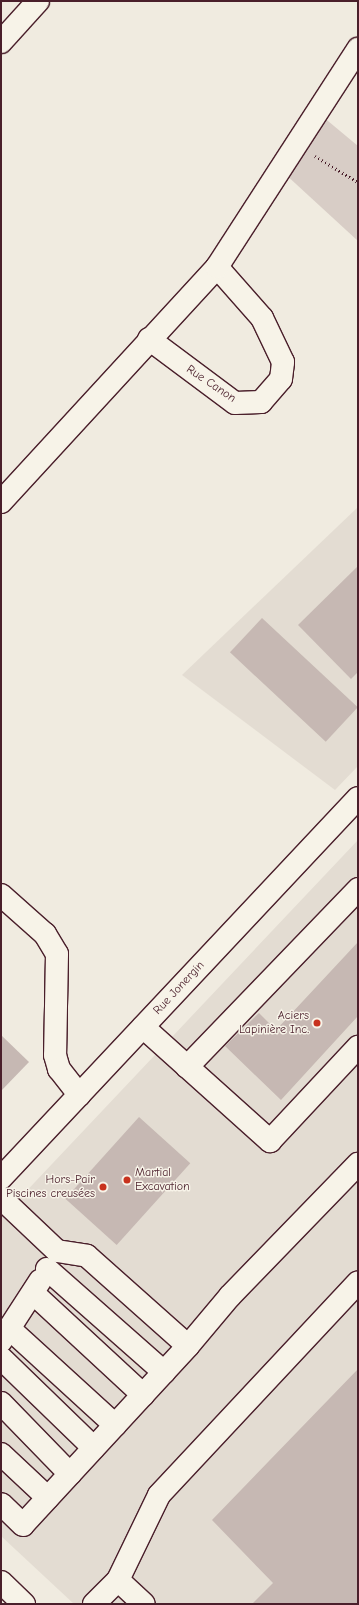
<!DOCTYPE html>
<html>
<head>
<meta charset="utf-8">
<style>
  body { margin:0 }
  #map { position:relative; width:359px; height:1605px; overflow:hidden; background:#f0ebe0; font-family:"Comic Neue",sans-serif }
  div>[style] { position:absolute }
  .built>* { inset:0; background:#e3dcd2 }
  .green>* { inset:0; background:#d8cdc6 }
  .building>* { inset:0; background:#c6b8b3; transform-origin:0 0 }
  .path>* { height:2.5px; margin-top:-1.25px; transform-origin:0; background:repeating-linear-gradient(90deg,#4a1f2b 0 1px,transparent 0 4px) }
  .roads { filter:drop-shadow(1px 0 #4a1f2b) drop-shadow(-1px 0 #4a1f2b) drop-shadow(0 1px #4a1f2b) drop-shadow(0 -1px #4a1f2b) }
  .minor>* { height:22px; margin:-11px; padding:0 11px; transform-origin:11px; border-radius:11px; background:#f7f3e8 }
  .major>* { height:22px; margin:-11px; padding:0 11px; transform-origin:11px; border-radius:11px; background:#f7f3e8 }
  .dots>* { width:11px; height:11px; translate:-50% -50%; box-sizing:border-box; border:2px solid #f7f3e8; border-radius:50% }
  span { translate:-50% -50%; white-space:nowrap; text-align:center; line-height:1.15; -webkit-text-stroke:3px #f7f3e8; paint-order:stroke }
  .street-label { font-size:12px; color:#4a1f2b }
  .poi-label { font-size:12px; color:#4a1f2b }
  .right { translate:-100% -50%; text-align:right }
  .left { translate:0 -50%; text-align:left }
  .frame { position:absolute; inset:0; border:2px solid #4a1f2b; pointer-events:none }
</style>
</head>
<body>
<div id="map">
  <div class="built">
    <i style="clip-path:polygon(358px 507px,358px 766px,335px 790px,182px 675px)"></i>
    <i style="clip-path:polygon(358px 840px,358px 1604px,74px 1604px,1px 1536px,1px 1218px)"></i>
  </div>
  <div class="green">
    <i style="clip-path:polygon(322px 116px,358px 146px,358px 241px,284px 173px)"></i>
  </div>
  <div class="building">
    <i style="clip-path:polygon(358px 566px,358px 672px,351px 679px,298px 625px)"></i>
    <i style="left:262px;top:618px;width:131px;height:47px;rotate:43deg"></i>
    <i style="clip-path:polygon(358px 942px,358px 1016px,281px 1100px,225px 1046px,259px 1013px,276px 1030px)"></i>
    <i style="clip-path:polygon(1px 1035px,29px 1062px,1px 1091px)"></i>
    <i style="left:139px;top:1117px;width:69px;height:110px;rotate:42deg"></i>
    <i style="clip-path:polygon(358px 1369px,358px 1604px,252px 1604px,273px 1583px,212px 1520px)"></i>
  </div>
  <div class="path">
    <i style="left:315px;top:156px;width:50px;rotate:31.2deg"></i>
  </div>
  <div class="roads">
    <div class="minor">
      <i style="left:1px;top:42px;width:55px;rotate:-47.9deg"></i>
      <i style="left:149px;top:339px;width:107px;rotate:36.7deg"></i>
      <i style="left:235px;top:403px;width:26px;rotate:-2deg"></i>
      <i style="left:261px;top:402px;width:30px;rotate:-49deg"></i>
      <i style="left:281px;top:379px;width:17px;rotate:-83deg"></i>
      <i style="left:283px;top:362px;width:49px;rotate:-115.5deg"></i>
      <i style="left:262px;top:318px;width:68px;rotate:-131.4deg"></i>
      <i style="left:1px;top:502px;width:319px;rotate:-47.4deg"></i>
      <i style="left:217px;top:267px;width:260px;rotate:-57.1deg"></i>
      <i style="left:1px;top:895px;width:59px;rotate:41.6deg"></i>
      <i style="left:45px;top:934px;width:23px;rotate:59deg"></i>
      <i style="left:57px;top:954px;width:101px;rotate:91.1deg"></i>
      <i style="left:55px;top:1055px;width:15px;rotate:74deg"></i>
      <i style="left:59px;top:1069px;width:33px;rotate:52deg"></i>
      <i style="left:143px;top:1027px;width:171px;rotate:41.9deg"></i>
      <i style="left:270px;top:1141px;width:129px;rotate:-46.9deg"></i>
      <i style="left:187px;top:1067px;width:247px;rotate:-46.1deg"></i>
      <i style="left:1px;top:1178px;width:521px;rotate:-46.79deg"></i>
      <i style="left:1px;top:1198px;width:77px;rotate:43.4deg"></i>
      <i style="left:57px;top:1251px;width:30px;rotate:9deg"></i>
      <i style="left:87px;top:1256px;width:135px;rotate:41.7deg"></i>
      <i style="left:188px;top:1346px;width:243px;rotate:132.7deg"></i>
      <i style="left:23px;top:1525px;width:30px;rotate:-136deg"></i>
      <i style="left:47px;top:1269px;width:156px;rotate:41.4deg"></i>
      <i style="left:33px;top:1293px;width:150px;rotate:42.8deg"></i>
      <i style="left:11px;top:1330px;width:141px;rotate:42.4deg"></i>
      <i style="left:1px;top:1341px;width:72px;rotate:-57deg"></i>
      <i style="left:188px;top:1346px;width:65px;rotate:-50deg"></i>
      <i style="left:230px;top:1296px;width:184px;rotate:-45.9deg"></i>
      <i style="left:1px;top:1358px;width:129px;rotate:44.1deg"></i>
      <i style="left:1px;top:1403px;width:99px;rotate:45.8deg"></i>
      <i style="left:1px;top:1454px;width:64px;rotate:43.1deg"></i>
      <i style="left:118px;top:1580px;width:94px;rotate:-64.2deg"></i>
      <i style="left:159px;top:1495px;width:291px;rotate:-46.9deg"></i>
      <i style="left:94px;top:1604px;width:34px;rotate:-45deg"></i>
      <i style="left:118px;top:1580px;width:35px;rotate:43deg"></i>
    </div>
    <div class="major">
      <i style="left:1px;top:1582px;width:32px;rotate:44deg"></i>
    </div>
  </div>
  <div class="dots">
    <i style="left:317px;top:1023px;background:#c8321e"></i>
    <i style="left:127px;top:1180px;background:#c8321e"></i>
    <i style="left:103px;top:1187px;background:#c8321e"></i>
  </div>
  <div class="street-label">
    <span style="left:211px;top:384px;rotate:34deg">Rue Canon</span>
    <span style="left:179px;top:988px;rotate:-47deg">Rue Jonergin</span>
  </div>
  <div class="poi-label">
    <span class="right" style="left:309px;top:1023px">Aciers<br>Lapinière Inc.</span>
    <span class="left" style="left:135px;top:1180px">Martial<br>Excavation</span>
    <span class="right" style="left:95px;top:1187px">Hors-Pair<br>Piscines creusées</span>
  </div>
  <div class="frame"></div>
</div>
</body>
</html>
